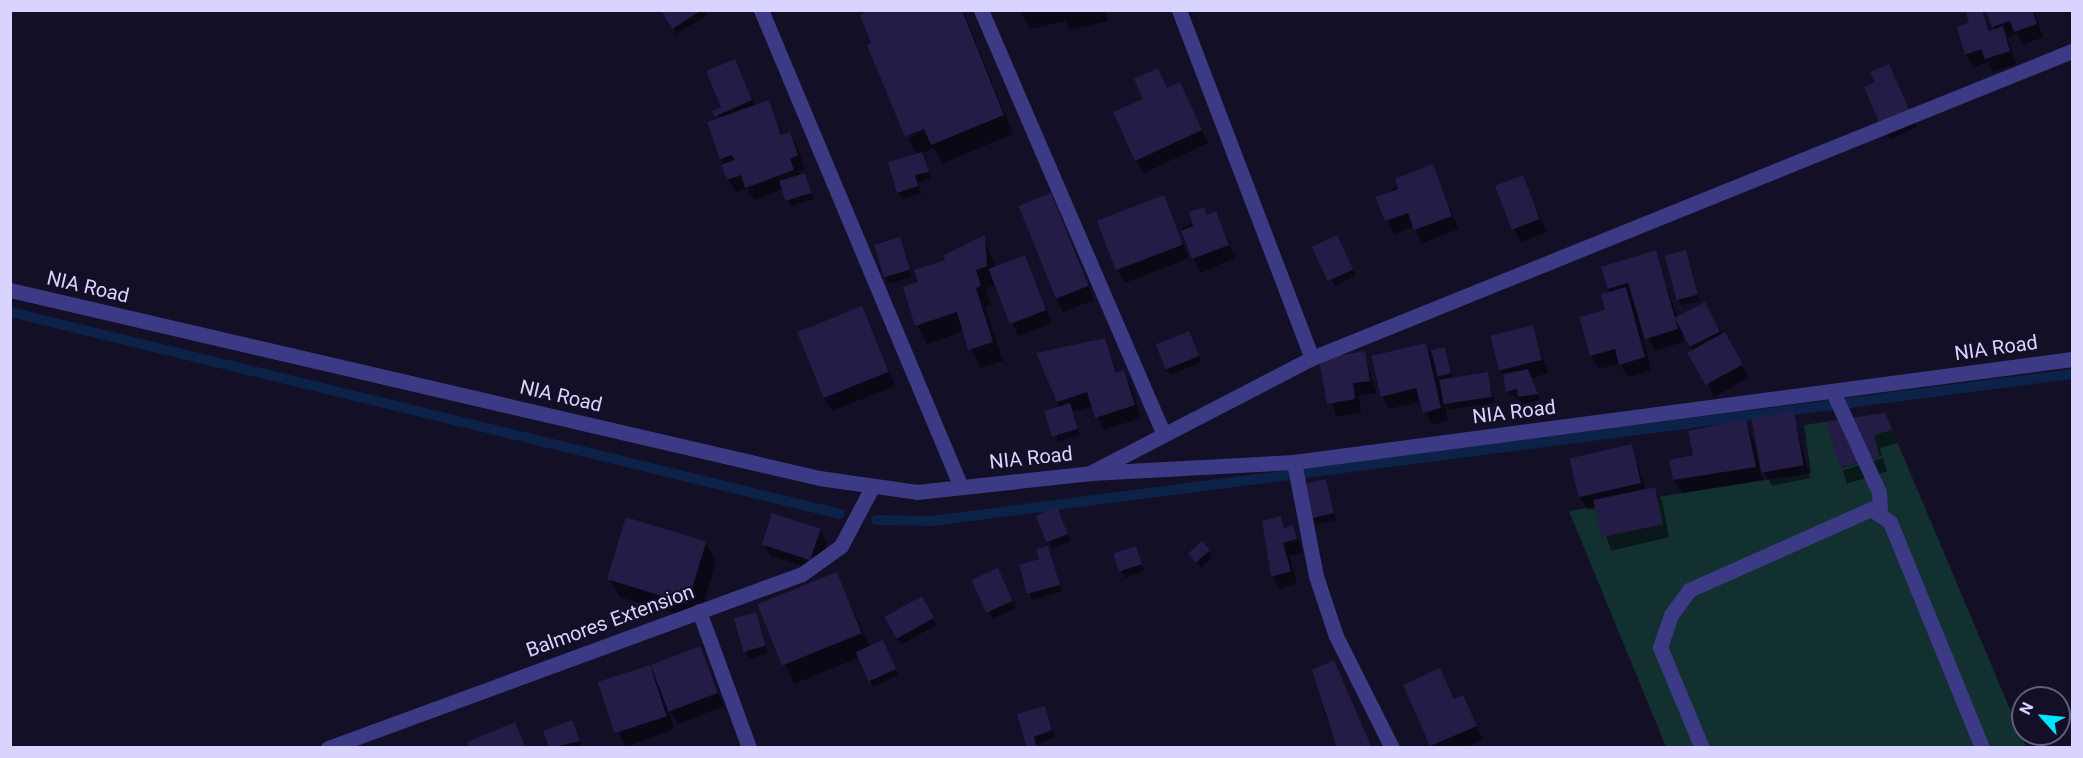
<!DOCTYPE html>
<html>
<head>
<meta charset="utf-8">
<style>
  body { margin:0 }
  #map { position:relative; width:2083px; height:758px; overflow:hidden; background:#130f26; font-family:Roboto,sans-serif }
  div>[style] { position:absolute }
  .green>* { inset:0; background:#12302f }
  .shadow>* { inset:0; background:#0007; transform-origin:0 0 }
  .stream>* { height:10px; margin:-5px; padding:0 5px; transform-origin:5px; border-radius:5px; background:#0c2248 }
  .building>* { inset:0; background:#241b47; transform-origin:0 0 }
  .service>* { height:15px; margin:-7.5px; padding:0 7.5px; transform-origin:7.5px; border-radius:7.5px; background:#3d3a85 }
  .minor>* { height:15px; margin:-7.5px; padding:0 7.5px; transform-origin:7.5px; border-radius:7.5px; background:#3d3a85 }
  span { translate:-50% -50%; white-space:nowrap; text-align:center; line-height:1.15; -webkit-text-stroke:4.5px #130f26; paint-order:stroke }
  .street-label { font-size:20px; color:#d9d4ff }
  .frame { position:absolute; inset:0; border:12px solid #d9d4ff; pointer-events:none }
  .north { position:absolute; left:2011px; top:686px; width:60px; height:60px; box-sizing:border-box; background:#130f26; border:2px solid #625e7d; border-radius:50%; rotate:297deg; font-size:16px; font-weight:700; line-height:24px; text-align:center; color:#d9d4ff }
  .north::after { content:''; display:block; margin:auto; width:21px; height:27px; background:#00e5ff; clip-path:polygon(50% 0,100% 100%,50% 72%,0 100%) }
</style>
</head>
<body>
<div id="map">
  <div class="green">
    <i style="clip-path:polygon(1885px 413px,2026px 747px,1666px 747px,1569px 511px,1811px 473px,1804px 425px)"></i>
  </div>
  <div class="shadow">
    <i style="clip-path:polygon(663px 10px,703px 10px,706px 16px,676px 34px)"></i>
    <i style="clip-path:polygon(875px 10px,963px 10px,1013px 134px,943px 163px,934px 148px,922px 153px,931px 178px,918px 182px,921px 193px,902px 199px,898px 192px,917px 155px,908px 138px,932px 128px,907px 137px,862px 16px)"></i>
    <i style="clip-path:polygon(1105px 10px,1108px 21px,1070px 30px,1066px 21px,1030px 29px,1020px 10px)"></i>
    <i style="clip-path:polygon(1982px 10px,1991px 32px,1995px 30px,1988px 10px,2034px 10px,2043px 37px,2023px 45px,2017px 34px,2007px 37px,2016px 64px,1993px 72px,1988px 62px,1974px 67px,1966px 54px,1970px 24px)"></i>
    <i style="clip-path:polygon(734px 60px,755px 106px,768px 101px,783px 136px,789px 133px,797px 146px,805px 169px,796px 172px,804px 175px,813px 199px,790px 206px,783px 189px,754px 200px,747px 188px,736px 192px,728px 180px,709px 123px,717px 120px,722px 108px)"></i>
    <i style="clip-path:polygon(1888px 66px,1917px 127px,1890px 139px,1883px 126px,1877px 83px)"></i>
    <i style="clip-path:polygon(1157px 69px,1168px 89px,1179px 84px,1208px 143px,1144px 173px,1136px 160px,1145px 100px)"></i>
    <i style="clip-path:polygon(1432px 166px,1459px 229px,1422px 243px,1414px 226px,1394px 234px,1377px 198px)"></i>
    <i style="clip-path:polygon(1522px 177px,1547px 232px,1521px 242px,1514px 229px)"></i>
    <i style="clip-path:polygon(1050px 195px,1094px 300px,1063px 312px,1056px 299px)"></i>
    <i style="clip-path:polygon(1164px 197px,1189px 258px,1125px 283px,1117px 270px)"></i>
    <i style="left:1216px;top:213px;width:49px;height:38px;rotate:67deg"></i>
    <i style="clip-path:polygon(984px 237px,996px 269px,1025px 257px,1052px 323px,1018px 336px,997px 285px,986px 288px,991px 305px,985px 306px,1003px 361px,980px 368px,964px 331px,927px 344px,917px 325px,920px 283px)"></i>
    <i style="left:1336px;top:237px;width:43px;height:24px;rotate:62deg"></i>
    <i style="clip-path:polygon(899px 239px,912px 277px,888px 284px,885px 278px)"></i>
    <i style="clip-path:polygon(1655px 252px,1678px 319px,1704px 304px,1749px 377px,1714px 397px,1682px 328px,1684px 342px,1654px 351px,1633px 296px,1651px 370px,1628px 377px,1620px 363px,1599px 369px,1591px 356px,1580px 318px,1607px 311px,1609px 289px)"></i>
    <i style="clip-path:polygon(1686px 252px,1700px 301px,1682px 305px,1678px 299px)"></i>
    <i style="clip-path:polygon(862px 308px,895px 386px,832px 411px,824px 398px)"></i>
    <i style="clip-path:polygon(1532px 327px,1548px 373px,1532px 378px,1540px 400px,1523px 403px,1507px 391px,1493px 338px)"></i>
    <i style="clip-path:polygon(1104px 339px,1118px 374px,1123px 372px,1131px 385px,1141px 418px,1104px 430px,1093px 406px,1073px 412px,1080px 435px,1057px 442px,1058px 402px)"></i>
    <i style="clip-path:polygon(1192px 339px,1201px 362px,1170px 375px,1166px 369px)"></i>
    <i style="clip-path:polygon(evenodd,1425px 345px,1434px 359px,1444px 348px,1453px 378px,1487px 373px,1495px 403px,1449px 410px,1444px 401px,1448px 421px,1432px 425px,1421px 401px,1390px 409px,1382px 396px,1425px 345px,1437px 375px,1442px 382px,1443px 393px,1441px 393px,1437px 375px)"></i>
    <i style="clip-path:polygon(1364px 353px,1376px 393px,1359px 396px,1361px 412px,1336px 417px,1321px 360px)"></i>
    <i style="clip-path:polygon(1793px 413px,1810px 478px,1772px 486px,1761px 467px,1763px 480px,1682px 493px,1674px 480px,1695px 457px,1746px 420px,1758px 456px)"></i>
    <i style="clip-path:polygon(1884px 415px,1898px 443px,1880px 448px,1882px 456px,1842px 468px,1829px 423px)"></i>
    <i style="clip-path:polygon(1631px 445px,1646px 490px,1654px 488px,1662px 501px,1669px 537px,1611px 551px,1597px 508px,1588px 510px,1580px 497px)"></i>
    <i style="left:1883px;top:458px;width:14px;height:42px;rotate:73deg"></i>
    <i style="clip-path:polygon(1326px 481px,1336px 520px,1315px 524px,1312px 518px)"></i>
    <i style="clip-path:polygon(1060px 515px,1070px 541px,1052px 549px,1038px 517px)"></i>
    <i style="clip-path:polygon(1280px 518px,1286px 529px,1293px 527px,1303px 552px,1289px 556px,1297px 584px,1280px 589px,1272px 576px)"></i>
    <i style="clip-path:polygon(819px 530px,827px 543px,818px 571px,771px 556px,764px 544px)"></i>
    <i style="clip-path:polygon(705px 542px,716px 561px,699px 620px,620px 597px,609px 578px)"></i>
    <i style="clip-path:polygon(1048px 547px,1062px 591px,1032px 600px,1021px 566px,1041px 560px)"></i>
    <i style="clip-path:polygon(1135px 548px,1144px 571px,1125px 578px,1121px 571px)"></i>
    <i style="clip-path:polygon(1208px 550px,1212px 557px,1201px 568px,1190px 554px)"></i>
    <i style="clip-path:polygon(837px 574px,870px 648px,886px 648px,898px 675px,873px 687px,860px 657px,794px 684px,759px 605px)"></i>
    <i style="clip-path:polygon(1000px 576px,1016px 608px,992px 619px,974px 581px)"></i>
    <i style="left:921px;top:598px;width:31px;height:40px;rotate:61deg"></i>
    <i style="clip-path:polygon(755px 614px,768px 653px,749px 659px,746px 652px)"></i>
    <i style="clip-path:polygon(699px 648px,724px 706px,678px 724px,668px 708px,674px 729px,625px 747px,600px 685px)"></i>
    <i style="clip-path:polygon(1440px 670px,1455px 700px,1462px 697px,1483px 739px,1464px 748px,1433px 748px,1405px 686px)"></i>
    <i style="clip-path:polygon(1340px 675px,1372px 748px,1339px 748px,1323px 710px,1329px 707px)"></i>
    <i style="clip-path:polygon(1045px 708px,1055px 737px,1028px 748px)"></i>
    <i style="clip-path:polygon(575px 728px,582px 747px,551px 748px)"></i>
  </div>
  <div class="stream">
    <i style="left:10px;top:312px;width:854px;rotate:13.68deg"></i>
    <i style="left:876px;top:520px;width:56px;rotate:1deg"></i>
    <i style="left:932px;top:521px;width:1149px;rotate:-7.35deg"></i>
  </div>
  <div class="building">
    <i style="clip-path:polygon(661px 10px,702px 10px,672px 29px)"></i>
    <i style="clip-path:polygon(871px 10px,962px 10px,1004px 115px,931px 145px,924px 129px,905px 137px,867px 45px,871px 43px,860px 15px)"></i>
    <i style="clip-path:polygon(1965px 10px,1982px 10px,1989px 31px,2003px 26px,2010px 51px,1985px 59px,1981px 49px,1965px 55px,1957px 27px,1969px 23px)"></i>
    <i style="clip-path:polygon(1986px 10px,2032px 10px,2037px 24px,2014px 32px,2010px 21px,1992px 27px)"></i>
    <i style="clip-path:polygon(735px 59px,752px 100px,714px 117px,712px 111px,721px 107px,706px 71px)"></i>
    <i style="clip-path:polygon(1889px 64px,1911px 114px,1881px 127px,1864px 87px,1875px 82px,1870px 72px)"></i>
    <i style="clip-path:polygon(1158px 68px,1167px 88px,1180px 82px,1202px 130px,1135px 161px,1113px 112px,1143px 99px,1134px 79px)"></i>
    <i style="clip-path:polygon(769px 100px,781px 135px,790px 132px,798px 155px,790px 159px,794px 170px,745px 188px,741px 175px,727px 180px,721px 165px,734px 160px,732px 155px,720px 159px,707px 122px)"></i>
    <i style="clip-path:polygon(922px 152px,929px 172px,915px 175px,918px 186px,897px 193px,888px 162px)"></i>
    <i style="clip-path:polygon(1433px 164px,1452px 216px,1414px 230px,1408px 213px,1385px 221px,1375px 197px,1398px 189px,1395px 179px)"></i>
    <i style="left:805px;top:173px;width:21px;height:27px;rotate:73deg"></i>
    <i style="left:1523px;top:175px;width:47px;height:30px;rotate:69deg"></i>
    <i style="left:1051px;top:193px;width:100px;height:35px;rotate:68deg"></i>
    <i style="left:1164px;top:195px;width:53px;height:72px;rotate:69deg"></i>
    <i style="clip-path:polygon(1204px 207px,1207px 215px,1216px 211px,1229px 245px,1192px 259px,1181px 231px,1193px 226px,1189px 212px)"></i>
    <i style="clip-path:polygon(985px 235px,987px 266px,976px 270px,981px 286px,976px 288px,993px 342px,968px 350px,957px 312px,915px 326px,903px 287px,918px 282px,914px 270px,945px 260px,944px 255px)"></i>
    <i style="left:1337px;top:235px;width:38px;height:28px;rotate:65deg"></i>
    <i style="left:900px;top:237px;width:34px;height:27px;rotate:73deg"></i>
    <i style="clip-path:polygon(1656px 250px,1678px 329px,1645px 339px,1628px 283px,1608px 289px,1601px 267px)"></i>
    <i style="left:1686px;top:250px;width:46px;height:22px;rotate:75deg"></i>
    <i style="left:1025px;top:255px;width:59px;height:39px;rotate:69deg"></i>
    <i style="clip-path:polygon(1626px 287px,1645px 357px,1619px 365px,1615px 349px,1590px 356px,1579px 317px,1605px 310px,1601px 294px)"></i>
    <i style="left:1705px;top:302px;width:33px;height:34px;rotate:63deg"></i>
    <i style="left:862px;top:306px;width:71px;height:70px;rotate:68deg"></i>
    <i style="left:1533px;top:325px;width:36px;height:44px;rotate:76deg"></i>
    <i style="left:1189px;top:331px;width:27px;height:36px;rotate:68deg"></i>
    <i style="left:1725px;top:332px;width:37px;height:43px;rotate:61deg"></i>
    <i style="clip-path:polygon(1105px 338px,1116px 373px,1124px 370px,1135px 405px,1095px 418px,1087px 392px,1057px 402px,1036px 353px)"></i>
    <i style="clip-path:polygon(1426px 343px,1441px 408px,1423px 413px,1416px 388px,1381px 397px,1371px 356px)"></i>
    <i style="left:1445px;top:347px;width:27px;height:14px;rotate:77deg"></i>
    <i style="clip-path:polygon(1365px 351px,1370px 381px,1353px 383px,1355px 399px,1327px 404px,1319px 359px)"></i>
    <i style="clip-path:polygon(1528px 369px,1538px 394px,1518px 397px,1517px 389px,1506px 392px,1503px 374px)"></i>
    <i style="left:1488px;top:372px;width:25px;height:49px;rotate:81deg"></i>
    <i style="left:1070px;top:403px;width:27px;height:27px;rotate:73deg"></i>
    <i style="left:1794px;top:411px;width:55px;height:43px;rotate:80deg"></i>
    <i style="clip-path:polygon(1885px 413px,1892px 430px,1874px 435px,1880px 458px,1840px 467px,1827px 422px)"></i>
    <i style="clip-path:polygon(1746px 419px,1756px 467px,1673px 480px,1669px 460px,1693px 455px,1688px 431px)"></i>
    <i style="left:1632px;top:444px;width:40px;height:64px;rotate:77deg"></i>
    <i style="left:1326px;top:479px;width:35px;height:25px;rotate:77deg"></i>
    <i style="left:1655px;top:487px;width:38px;height:63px;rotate:78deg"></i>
    <i style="left:1057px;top:507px;width:29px;height:23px;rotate:68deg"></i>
    <i style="left:772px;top:513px;width:51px;height:33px;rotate:18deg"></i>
    <i style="clip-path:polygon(1281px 516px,1284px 528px,1293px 525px,1297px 539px,1283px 543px,1291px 571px,1271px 577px,1262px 521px)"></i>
    <i style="left:626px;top:517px;width:84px;height:65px;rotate:17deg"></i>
    <i style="left:1202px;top:541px;width:12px;height:19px;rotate:48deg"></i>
    <i style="clip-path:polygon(1048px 546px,1060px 585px,1027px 594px,1019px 565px,1039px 559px,1036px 549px)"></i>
    <i style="left:1136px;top:546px;width:19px;height:24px;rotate:72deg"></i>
    <i style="left:998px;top:568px;width:36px;height:29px;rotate:66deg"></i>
    <i style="left:837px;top:572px;width:66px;height:86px;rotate:68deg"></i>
    <i style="left:922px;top:596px;width:25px;height:43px;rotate:61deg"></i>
    <i style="left:756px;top:612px;width:35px;height:23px;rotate:74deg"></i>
    <i style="left:883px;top:640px;width:32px;height:30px;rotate:66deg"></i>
    <i style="left:700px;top:646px;width:50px;height:53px;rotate:69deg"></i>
    <i style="clip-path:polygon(1334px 660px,1372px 748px,1337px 748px,1312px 670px)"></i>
    <i style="left:650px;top:665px;width:54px;height:55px;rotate:72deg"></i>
    <i style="clip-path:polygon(1440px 668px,1454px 699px,1463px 695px,1477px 726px,1430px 746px,1403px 685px)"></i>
    <i style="clip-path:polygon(1045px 706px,1052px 730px,1034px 737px,1037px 748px,1027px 748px,1017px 714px)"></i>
    <i style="clip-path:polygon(572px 720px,580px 741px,549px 748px,543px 731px)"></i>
    <i style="clip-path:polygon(515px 722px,526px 748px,469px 748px,467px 742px)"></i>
  </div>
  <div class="service">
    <i style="left:1833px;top:392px;width:110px;rotate:65.3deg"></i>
    <i style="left:1879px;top:492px;width:21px;rotate:87deg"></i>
    <i style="left:1702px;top:748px;width:109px;rotate:-112.6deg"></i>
    <i style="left:1660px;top:647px;width:34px;rotate:-71deg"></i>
    <i style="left:1671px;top:615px;width:31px;rotate:-54deg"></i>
    <i style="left:1689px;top:590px;width:199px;rotate:-24deg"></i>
    <i style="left:1871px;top:509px;width:23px;rotate:34deg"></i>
    <i style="left:1890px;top:522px;width:244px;rotate:67.8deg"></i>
  </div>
  <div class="minor">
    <i style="left:761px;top:10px;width:517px;rotate:67.25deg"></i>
    <i style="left:981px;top:10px;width:458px;rotate:66.7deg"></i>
    <i style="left:1179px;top:10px;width:373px;rotate:69.1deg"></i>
    <i style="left:10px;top:290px;width:831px;rotate:13.08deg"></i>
    <i style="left:819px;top:478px;width:99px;rotate:8.1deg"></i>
    <i style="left:917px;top:492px;width:175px;rotate:-6.2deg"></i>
    <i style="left:1091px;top:473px;width:203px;rotate:-3.1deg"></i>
    <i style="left:1294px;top:462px;width:785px;rotate:-7.54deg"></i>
    <i style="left:1294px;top:462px;width:116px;rotate:79.1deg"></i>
    <i style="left:1316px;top:576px;width:63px;rotate:71.6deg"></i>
    <i style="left:1336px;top:636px;width:125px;rotate:63.4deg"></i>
    <i style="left:1092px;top:472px;width:248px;rotate:-27.4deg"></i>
    <i style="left:1312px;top:358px;width:820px;rotate:-22deg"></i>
    <i style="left:699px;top:611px;width:146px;rotate:69.9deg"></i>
    <i style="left:328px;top:748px;width:505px;rotate:-20.16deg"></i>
    <i style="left:802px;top:574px;width:48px;rotate:-35.7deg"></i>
    <i style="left:841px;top:546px;width:64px;rotate:-62.2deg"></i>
  </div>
  <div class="street-label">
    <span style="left:88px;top:287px;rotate:13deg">NIA Road</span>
    <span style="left:1996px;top:348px;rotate:-8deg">NIA Road</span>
    <span style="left:561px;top:396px;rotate:13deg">NIA Road</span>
    <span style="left:1514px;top:412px;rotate:-7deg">NIA Road</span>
    <span style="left:1031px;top:458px;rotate:-6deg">NIA Road</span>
    <span style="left:610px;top:621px;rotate:-20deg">Balmores Extension</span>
  </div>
  <div class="frame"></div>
  <div class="north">N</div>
</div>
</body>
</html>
